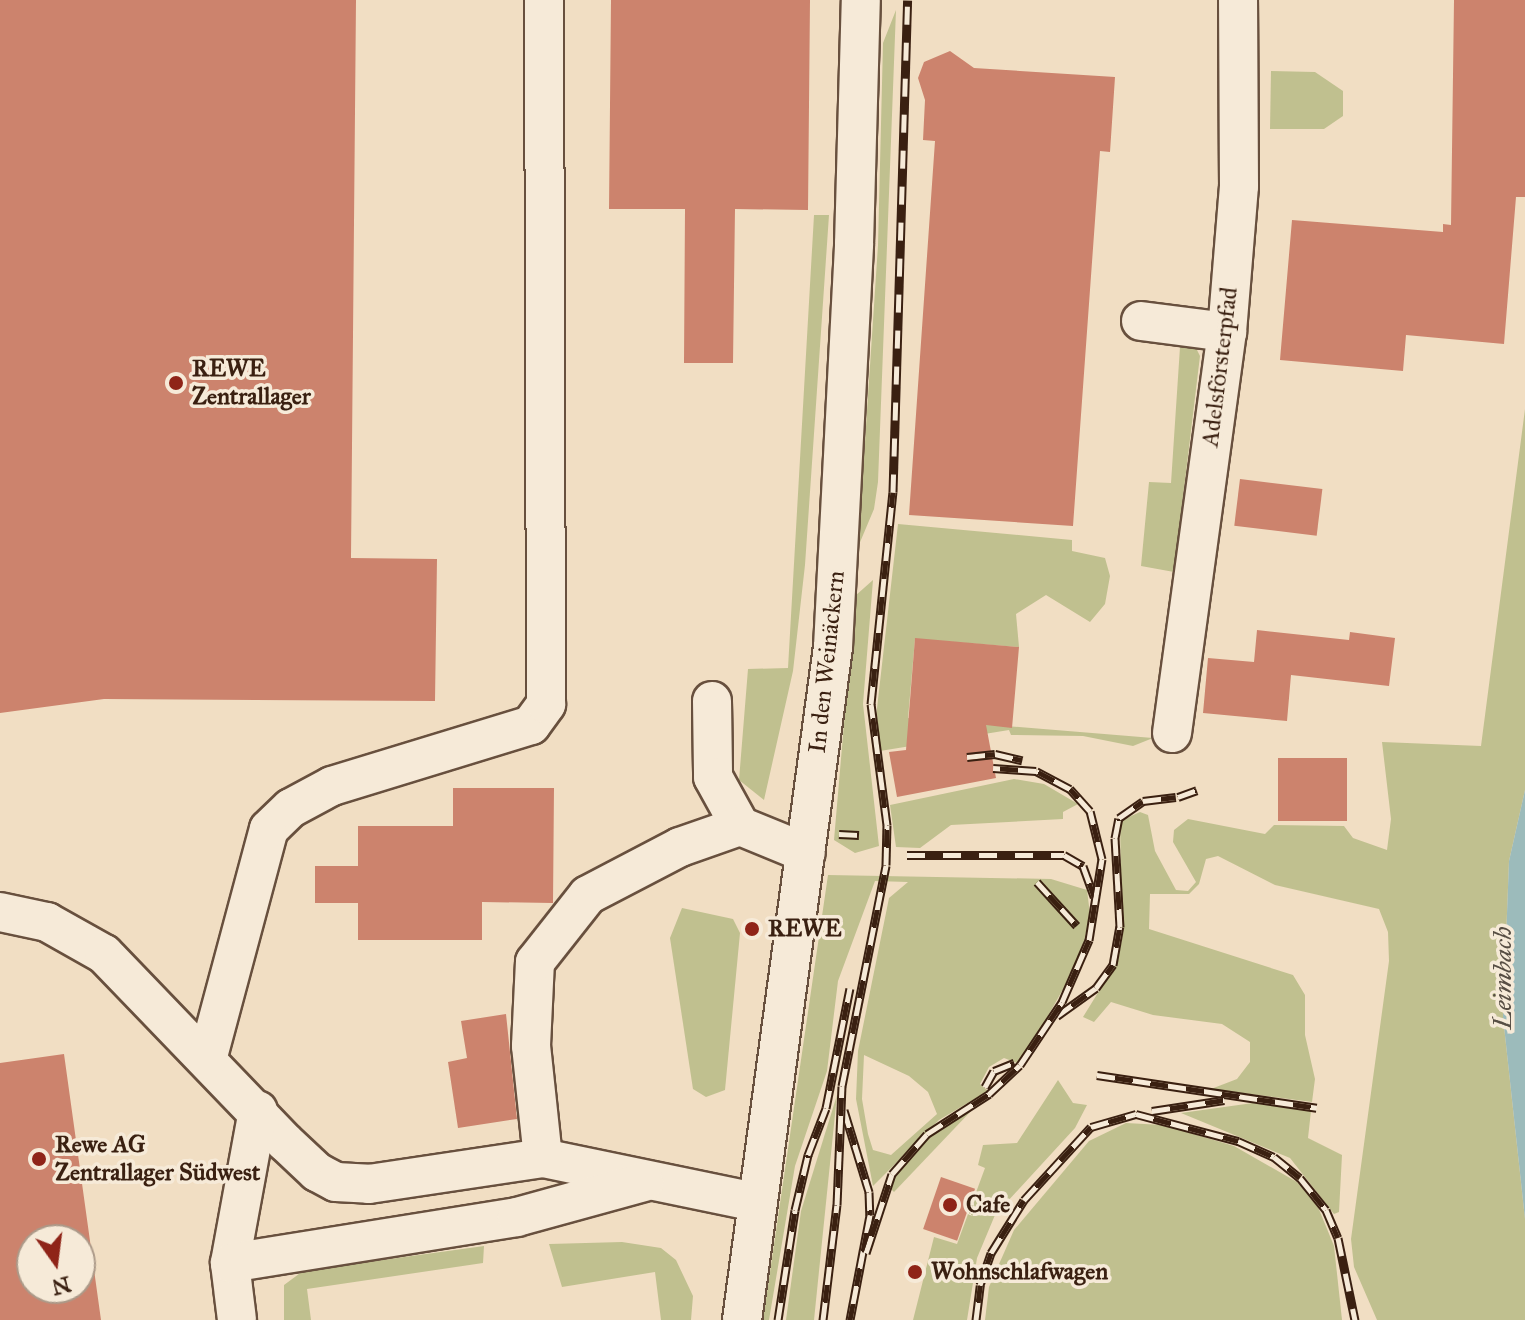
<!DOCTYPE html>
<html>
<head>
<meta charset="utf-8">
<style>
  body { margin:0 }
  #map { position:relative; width:1525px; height:1320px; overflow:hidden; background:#f1dec3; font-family:"IM FELL Great Primer",serif }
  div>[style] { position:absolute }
  .green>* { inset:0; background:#c0c08f }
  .water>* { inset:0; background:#9cbbbb }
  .building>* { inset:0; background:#cc836d; transform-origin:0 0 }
  .roads { filter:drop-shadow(2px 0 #68503e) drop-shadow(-2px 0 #68503e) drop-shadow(0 2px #68503e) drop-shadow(0 -2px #68503e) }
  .minor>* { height:38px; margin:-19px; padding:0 19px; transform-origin:19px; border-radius:19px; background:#f6ead8 }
  .rail>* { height:9px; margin-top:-4.5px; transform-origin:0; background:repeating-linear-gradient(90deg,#f6ead8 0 18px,#3a2011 0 36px); box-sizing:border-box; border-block:2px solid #3a2011 }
  .dots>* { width:22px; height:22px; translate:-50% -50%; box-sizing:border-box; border:4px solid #f6ead8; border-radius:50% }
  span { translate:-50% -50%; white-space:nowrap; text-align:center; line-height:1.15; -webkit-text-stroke:7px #f6ead8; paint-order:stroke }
  .street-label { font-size:24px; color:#3a2011 }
  .poi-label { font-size:24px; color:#3a2011; font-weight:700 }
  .left { translate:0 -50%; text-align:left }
  .water-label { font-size:26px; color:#574e44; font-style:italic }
  .north { position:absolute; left:16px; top:1224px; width:80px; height:80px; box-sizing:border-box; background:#f6ead8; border:2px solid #ab9988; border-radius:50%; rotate:166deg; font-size:22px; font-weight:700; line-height:32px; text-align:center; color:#3a2011 }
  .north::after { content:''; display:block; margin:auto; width:28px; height:36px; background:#8f2418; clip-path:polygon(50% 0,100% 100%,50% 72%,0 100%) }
</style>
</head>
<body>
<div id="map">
  <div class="green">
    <i style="clip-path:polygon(896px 10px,878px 482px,874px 509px,858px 547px,878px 245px,883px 43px)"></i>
    <i style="clip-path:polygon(1271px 71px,1315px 72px,1343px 91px,1343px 116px,1324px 129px,1270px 129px)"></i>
    <i style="clip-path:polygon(814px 215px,829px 215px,805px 565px,793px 671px,764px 800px,739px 780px,748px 669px,788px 668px)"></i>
    <i style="clip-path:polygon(1180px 347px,1196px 348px,1200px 356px,1174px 572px,1141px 566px,1149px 482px,1171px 483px)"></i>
    <i style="clip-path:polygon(1525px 409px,1525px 790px,1509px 861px,1503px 1017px,1525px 1219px,1525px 1320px,1377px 1320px,1354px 1267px,1351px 1239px,1389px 961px,1388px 932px,1379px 909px,1275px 885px,1218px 856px,1206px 859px,1199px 884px,1189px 894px,1150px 894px,1149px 929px,1293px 975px,1305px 995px,1305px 1035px,1315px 1079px,1312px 1102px,1211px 1089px,1237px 1079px,1250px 1062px,1250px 1042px,1222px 1024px,1153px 1015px,1111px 1002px,1094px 1022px,1083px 1017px,1115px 965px,1122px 940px,1120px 821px,1140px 812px,1148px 815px,1155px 851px,1176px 890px,1188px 891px,1196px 882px,1173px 842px,1174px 830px,1188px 819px,1265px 834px,1274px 825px,1344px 826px,1353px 838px,1387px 850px,1391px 819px,1382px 742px,1481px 746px)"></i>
    <i style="clip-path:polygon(898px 524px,1072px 540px,1072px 551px,1105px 558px,1110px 576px,1105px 604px,1090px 622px,1046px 595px,1016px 614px,1019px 647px,915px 639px,908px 718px,1153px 738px,1133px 746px,1083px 736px,1011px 735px,1009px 730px,880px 751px,876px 717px)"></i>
    <i style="clip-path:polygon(873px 580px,863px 704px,879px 846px,855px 853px,834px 840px,855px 596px)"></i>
    <i style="clip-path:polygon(1014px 779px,1044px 784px,1078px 804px,1063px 812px,1063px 819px,951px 825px,920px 848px,896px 847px,890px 805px)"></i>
    <i style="clip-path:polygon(evenodd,828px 875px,1051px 879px,1087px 890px,1090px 914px,1080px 959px,1031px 1046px,1017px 1063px,1004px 1058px,989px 1067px,980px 1084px,988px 1091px,939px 1120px,873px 1186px,856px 1099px,858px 1051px,889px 898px,908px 882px,875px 881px,838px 981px,827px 1071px,795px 1166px,769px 1320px,763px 1320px,828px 875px,864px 1055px,909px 1076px,928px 1092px,937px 1114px,891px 1155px,873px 1150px,868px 1134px,862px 1099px,864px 1055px)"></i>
    <i style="clip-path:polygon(682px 908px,733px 919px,740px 933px,725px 1090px,706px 1097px,693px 1089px,670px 938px)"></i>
    <i style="clip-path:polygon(1058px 1080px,1073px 1103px,1087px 1105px,1075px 1128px,995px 1215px,977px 1258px,967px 1320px,913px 1320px,934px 1237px,957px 1244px,985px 1168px,978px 1165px,983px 1145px,1017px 1143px)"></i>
    <i style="clip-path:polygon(837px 1095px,814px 1320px,786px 1320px,801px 1211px)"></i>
    <i style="clip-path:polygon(1253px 1103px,1311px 1111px,1308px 1138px,1342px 1155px,1339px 1212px,1334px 1214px,1290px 1158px,1181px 1113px)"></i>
    <i style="clip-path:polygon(972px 1110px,894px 1192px,888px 1186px,929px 1136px)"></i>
    <i style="clip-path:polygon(1126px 1123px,1163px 1125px,1234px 1146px,1297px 1182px,1318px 1207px,1334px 1246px,1342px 1320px,985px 1320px,989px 1287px,1014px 1230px,1089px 1141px)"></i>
    <i style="clip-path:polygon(622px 1242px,661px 1248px,676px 1260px,693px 1296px,691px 1320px,661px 1320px,655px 1272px,562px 1287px,549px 1244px)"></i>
    <i style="clip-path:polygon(484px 1246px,483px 1263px,307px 1289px,311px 1320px,284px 1320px,284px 1285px,303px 1271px)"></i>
  </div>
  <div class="water">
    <i style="clip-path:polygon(1525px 790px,1525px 1219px,1503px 1017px,1509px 861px)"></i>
  </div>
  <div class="building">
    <i style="clip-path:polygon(0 0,356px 0,351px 558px,437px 559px,435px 701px,104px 699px,0 713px)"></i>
    <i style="clip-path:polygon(611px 0,810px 0,808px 210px,735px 209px,733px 363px,684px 363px,685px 209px,609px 209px)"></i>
    <i style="clip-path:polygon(1454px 0,1525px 0,1525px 197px,1516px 197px,1504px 344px,1406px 335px,1403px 371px,1280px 360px,1292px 220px,1443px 232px,1443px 224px,1451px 225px)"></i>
    <i style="clip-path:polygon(950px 51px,974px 68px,1115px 77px,1110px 152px,1100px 151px,1073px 526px,909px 515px,935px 141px,923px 140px,925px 100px,918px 78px,924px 62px)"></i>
    <i style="left:1240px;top:479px;width:83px;height:47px;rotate:7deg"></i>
    <i style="clip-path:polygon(1257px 630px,1349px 640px,1350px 632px,1395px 638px,1389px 686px,1291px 675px,1287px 721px,1203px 713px,1208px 658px,1254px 662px)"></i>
    <i style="clip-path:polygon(915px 638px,1019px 647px,1012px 728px,986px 725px,996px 778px,897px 797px,889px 752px,906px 750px)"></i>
    <i style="left:1278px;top:758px;width:69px;height:63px"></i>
    <i style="clip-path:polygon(453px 788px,554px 788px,553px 903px,482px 902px,482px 940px,358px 940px,358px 903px,315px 903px,315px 866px,358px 866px,358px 826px,453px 826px)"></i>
    <i style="clip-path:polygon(506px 1014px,517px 1119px,458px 1128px,448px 1062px,467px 1058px,461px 1021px)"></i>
    <i style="clip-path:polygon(evenodd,64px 1054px,101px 1320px,0 1320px,0 1063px,64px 1054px,32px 1240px,80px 1240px,80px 1288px,32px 1288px,32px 1240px)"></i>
    <i style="left:941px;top:1177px;width:36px;height:55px;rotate:19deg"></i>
  </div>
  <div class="roads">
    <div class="minor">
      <i style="left:1141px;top:321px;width:87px;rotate:7.3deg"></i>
      <i style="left:712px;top:701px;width:76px;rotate:89.2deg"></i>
      <i style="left:713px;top:777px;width:56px;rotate:61.1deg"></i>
      <i style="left:740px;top:826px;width:71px;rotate:22.2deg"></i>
      <i style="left:1172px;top:733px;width:405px;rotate:-82.2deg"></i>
      <i style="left:1227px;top:332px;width:146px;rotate:-85.3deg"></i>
      <i style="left:1239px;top:186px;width:186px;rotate:-90.3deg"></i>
      <i style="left:0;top:912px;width:48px;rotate:12deg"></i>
      <i style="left:47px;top:922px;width:65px;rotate:29.3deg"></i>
      <i style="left:104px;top:954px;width:261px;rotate:46.1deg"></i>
      <i style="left:285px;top:1142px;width:44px;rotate:43.2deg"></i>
      <i style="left:317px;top:1172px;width:21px;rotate:28deg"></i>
      <i style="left:336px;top:1182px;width:33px;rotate:3deg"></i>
      <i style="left:369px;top:1184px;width:176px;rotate:-8.5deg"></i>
      <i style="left:543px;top:1158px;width:217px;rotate:11.7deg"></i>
      <i style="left:207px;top:1060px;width:239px;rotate:-75deg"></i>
      <i style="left:269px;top:829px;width:30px;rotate:-44deg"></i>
      <i style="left:291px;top:808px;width:47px;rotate:-28.2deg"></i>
      <i style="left:332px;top:786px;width:208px;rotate:-17deg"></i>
      <i style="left:531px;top:725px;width:26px;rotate:-54deg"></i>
      <i style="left:546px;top:704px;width:704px;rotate:-90.16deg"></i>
      <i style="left:543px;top:1158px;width:113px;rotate:-96.1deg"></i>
      <i style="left:531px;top:1046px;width:84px;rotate:-87.3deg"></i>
      <i style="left:535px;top:962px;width:85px;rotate:-51.7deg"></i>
      <i style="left:588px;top:895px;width:104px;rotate:-27.6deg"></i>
      <i style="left:680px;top:847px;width:64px;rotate:-19.3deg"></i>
      <i style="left:230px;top:1263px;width:155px;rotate:-79.6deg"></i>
      <i style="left:237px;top:1320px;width:57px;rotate:-97deg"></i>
      <i style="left:230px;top:1263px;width:291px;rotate:-9.1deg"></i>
      <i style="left:517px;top:1217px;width:132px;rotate:-15.4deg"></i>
      <i style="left:742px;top:1320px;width:679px;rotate:-82.3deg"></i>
      <i style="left:833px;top:647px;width:404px;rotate:-87deg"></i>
      <i style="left:854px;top:244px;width:244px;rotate:-88.4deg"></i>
    </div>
  </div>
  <div class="rail">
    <i style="left:967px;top:757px;width:28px;rotate:-6deg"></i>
    <i style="left:995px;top:754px;width:28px;rotate:13deg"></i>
    <i style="left:1178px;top:797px;width:20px;rotate:-20deg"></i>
    <i style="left:839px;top:834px;width:20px;rotate:3deg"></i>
    <i style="left:907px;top:855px;width:157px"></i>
    <i style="left:1064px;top:855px;width:22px;rotate:30deg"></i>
    <i style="left:1083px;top:866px;width:33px;rotate:70deg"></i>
    <i style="left:1037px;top:882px;width:59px;rotate:47.7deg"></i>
    <i style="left:1057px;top:1016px;width:48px;rotate:-35.7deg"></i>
    <i style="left:1096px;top:988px;width:29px;rotate:-54deg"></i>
    <i style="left:1113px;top:965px;width:39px;rotate:-80deg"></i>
    <i style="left:1120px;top:927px;width:89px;rotate:-93.2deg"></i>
    <i style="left:1115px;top:838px;width:20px;rotate:-79deg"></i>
    <i style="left:1119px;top:818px;width:29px;rotate:-35deg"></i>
    <i style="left:1143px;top:801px;width:33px;rotate:-7deg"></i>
    <i style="left:1097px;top:1075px;width:222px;rotate:8.5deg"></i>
    <i style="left:985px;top:1087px;width:18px;rotate:-61deg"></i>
    <i style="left:994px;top:1071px;width:22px;rotate:-22deg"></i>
    <i style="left:844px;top:1110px;width:86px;rotate:73deg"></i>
    <i style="left:869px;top:1192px;width:23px;rotate:88deg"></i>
    <i style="left:870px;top:1215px;width:107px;rotate:100.8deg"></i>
    <i style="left:1152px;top:1111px;width:73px;rotate:-8.7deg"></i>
    <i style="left:866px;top:1253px;width:83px;rotate:-71.8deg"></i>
    <i style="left:892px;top:1174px;width:53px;rotate:-48.8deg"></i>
    <i style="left:927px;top:1134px;width:74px;rotate:-32.8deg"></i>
    <i style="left:989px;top:1094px;width:42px;rotate:-43.1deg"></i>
    <i style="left:1020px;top:1065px;width:76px;rotate:-56.3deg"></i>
    <i style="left:1062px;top:1002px;width:68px;rotate:-66.5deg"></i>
    <i style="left:1089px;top:940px;width:82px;rotate:-80.9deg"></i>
    <i style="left:1102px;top:859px;width:49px;rotate:-104deg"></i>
    <i style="left:1090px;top:811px;width:30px;rotate:-132deg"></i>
    <i style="left:1070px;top:789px;width:38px;rotate:-152deg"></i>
    <i style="left:1036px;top:771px;width:43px;rotate:-176deg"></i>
    <i style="left:778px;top:1320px;width:111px;rotate:-81.2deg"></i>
    <i style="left:795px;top:1210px;width:57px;rotate:-76.7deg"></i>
    <i style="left:808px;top:1155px;width:50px;rotate:-69deg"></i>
    <i style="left:826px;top:1108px;width:122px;rotate:-78.7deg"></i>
    <i style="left:823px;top:1320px;width:116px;rotate:-83.1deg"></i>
    <i style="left:837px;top:1205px;width:119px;rotate:-87.6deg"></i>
    <i style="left:842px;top:1086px;width:225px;rotate:-78.7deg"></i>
    <i style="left:886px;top:865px;width:40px;rotate:-88.6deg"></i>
    <i style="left:887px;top:825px;width:122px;rotate:-97.5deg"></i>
    <i style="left:871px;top:704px;width:213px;rotate:-84.1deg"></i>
    <i style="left:893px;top:492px;width:492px;rotate:-88.3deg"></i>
    <i style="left:976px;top:1320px;width:35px;rotate:-83deg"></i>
    <i style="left:980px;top:1285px;width:34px;rotate:-71deg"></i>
    <i style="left:991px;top:1253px;width:62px;rotate:-58.1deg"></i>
    <i style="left:1024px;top:1200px;width:99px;rotate:-47.5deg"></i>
    <i style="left:1091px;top:1127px;width:47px;rotate:-16.1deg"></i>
    <i style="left:1136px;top:1114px;width:106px;rotate:14.8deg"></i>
    <i style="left:1238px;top:1141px;width:39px;rotate:24deg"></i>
    <i style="left:1274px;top:1157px;width:33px;rotate:39deg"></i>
    <i style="left:1300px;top:1178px;width:41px;rotate:50.9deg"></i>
    <i style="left:1326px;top:1210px;width:30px;rotate:67deg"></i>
    <i style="left:1338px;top:1238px;width:84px;rotate:78.3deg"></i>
  </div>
  <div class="dots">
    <i style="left:176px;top:383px;background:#8f2418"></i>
    <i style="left:752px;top:929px;background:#8f2418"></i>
    <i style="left:39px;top:1159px;background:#8f2418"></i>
    <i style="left:950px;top:1205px;background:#8f2418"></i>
    <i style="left:915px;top:1272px;background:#8f2418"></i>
  </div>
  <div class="street-label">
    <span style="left:1220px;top:367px;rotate:-83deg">Adelsförsterpfad</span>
    <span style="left:827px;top:662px;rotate:-84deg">In den Weinäckern</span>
  </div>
  <div class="poi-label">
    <span class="left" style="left:192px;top:383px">REWE<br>Zentrallager</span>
    <span class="left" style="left:768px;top:929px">REWE</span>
    <span class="left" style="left:55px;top:1159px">Rewe AG<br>Zentrallager Südwest</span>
    <span class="left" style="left:966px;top:1205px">Cafe</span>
    <span class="left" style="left:931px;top:1272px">Wohnschlafwagen</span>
  </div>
  <div class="water-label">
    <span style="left:1503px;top:978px;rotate:-90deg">Leimbach</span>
  </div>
  <div class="north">N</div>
</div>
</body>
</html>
